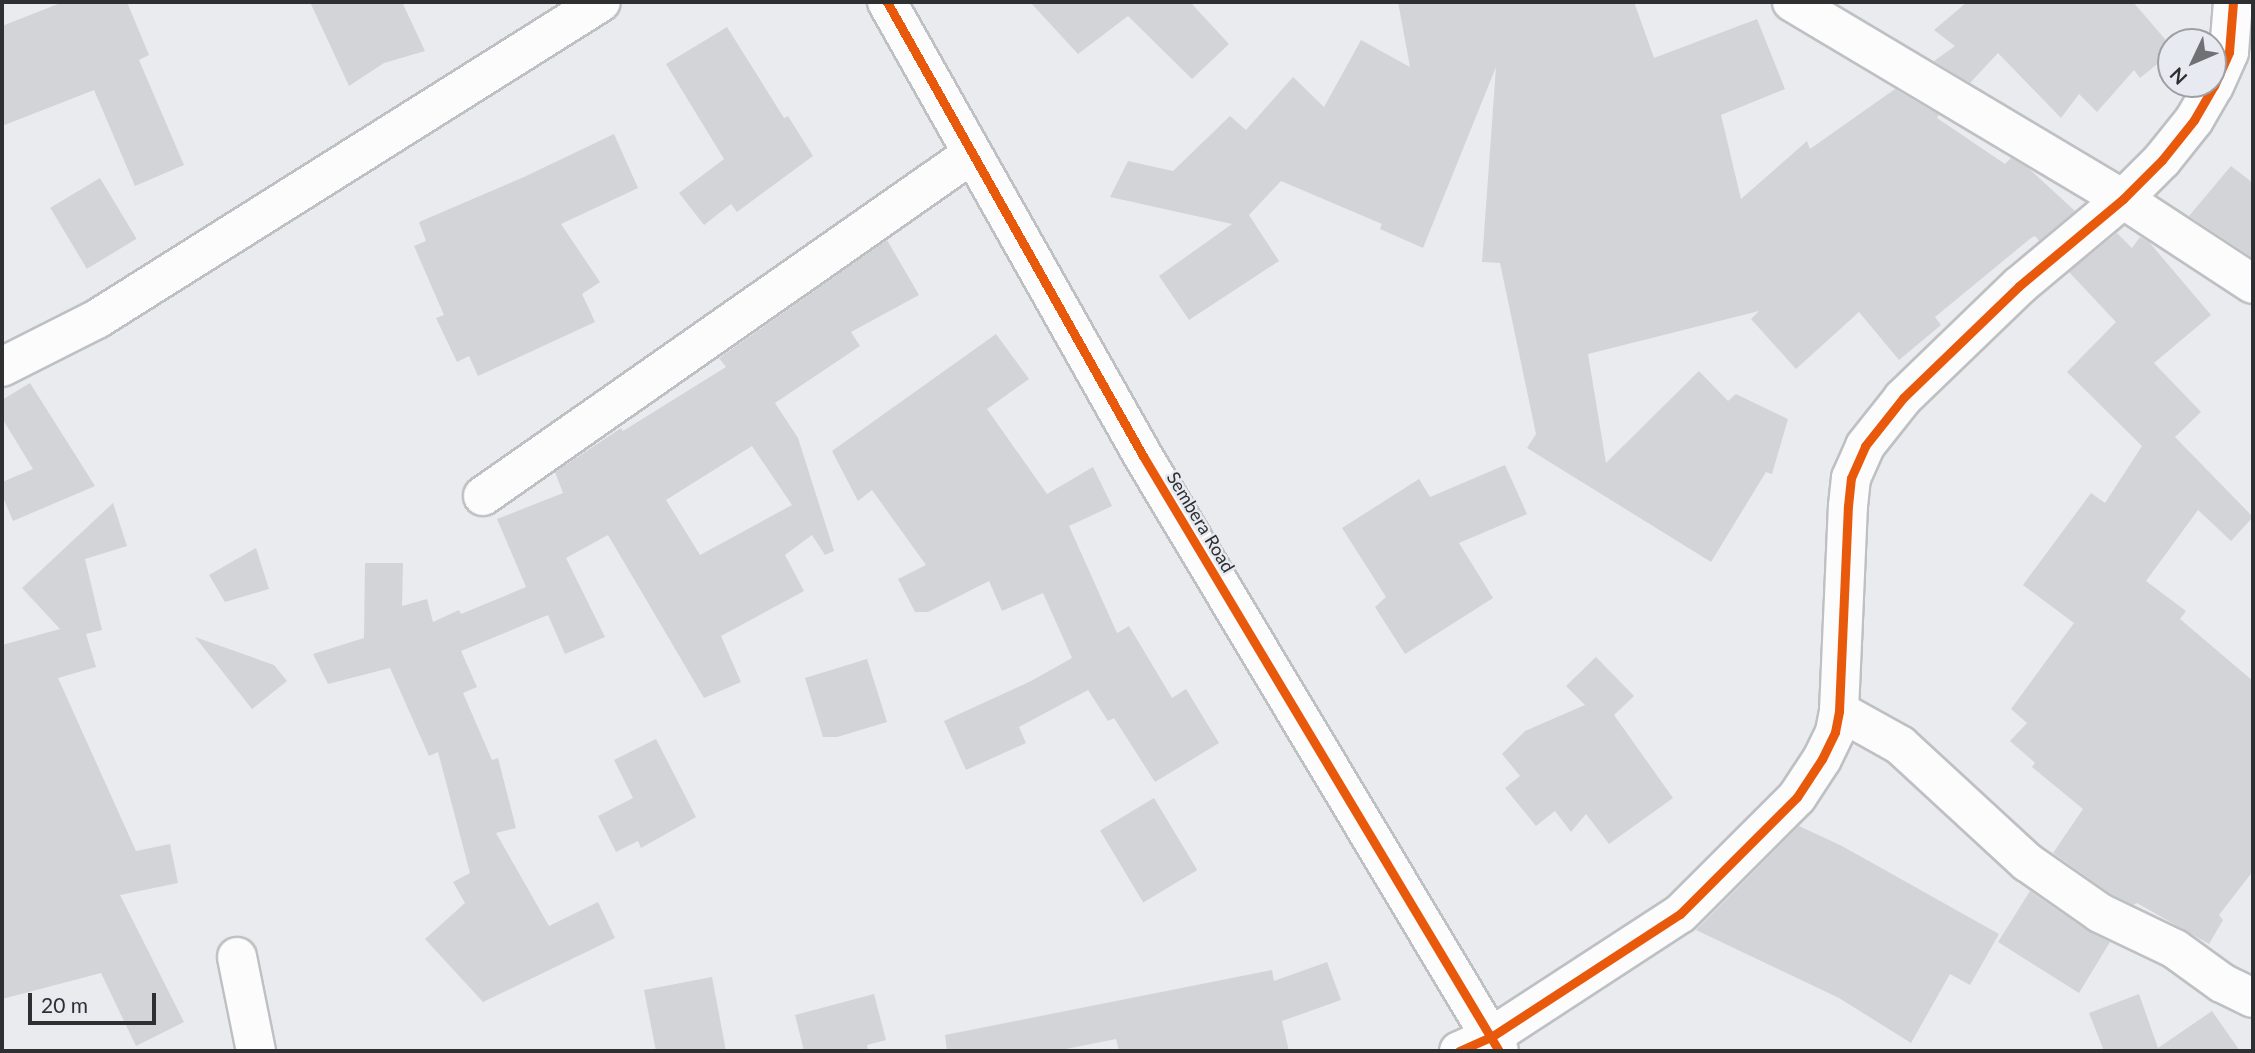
<!DOCTYPE html>
<html>
<head>
<meta charset="utf-8">
<style>
  body { margin:0 }
  #map { position:relative; width:2255px; height:1053px; overflow:hidden; background:#eaebef; font-family:Lato,sans-serif }
  div>[style] { position:absolute }
  .building>* { inset:0; background:#d3d4d7; transform-origin:0 0 }
  .roads { filter:drop-shadow(2px 0 #bfc0c3) drop-shadow(-2px 0 #bfc0c3) drop-shadow(0 2px #bfc0c3) drop-shadow(0 -2px #bfc0c3) }
  .street>* { height:38px; margin:-19px; padding:0 19px; transform-origin:19px; border-radius:19px; background:#fcfcfd }
  .secondary>* { height:38px; margin:-19px; padding:0 19px; transform-origin:19px; border-radius:19px; background:#fcfcfd }
  .cycleway>* { height:9px; margin:-4.5px; padding:0 4.5px; transform-origin:4.5px; border-radius:4.5px; background:#e8590c }
  span { translate:-50% -50%; white-space:nowrap; text-align:center; line-height:1.15; -webkit-text-stroke:5px #e8eaf1; paint-order:stroke }
  .street-label { font-size:18px; color:#2e2f31 }
  .frame { position:absolute; inset:0; border:4px solid #2e2f31; pointer-events:none }
  .north { position:absolute; left:2157px; top:28px; width:70px; height:70px; box-sizing:border-box; background:#e8eaf1; border:2px solid #9e9fa4; border-radius:50%; rotate:226deg; font-size:19px; font-weight:700; line-height:28px; text-align:center; color:#2e2f31 }
  .north::after { content:''; display:block; margin:auto; width:24px; height:32px; background:#707174; clip-path:polygon(50% 0,100% 100%,50% 72%,0 100%) }
  .scale { position:absolute; left:28px; top:993px; width:128px; height:32px; box-sizing:border-box; border:4px solid #2e2f31; border-top:0; padding-left:9px; font-size:21px; line-height:24px; white-space:nowrap; color:#2e2f31; -webkit-text-stroke:5px #e8eaf1; paint-order:stroke }
</style>
</head>
<body>
<div id="map">
  <div class="building">
    <i style="clip-path:polygon(63px 2px,127px 2px,149px 55px,139px 60px,184px 165px,135px 186px,94px 90px,2px 126px,2px 26px)"></i>
    <i style="clip-path:polygon(310px 2px,402px 2px,425px 51px,384px 63px,349px 86px)"></i>
    <i style="clip-path:polygon(1030px 2px,1190px 2px,1229px 44px,1192px 79px,1128px 16px,1078px 54px)"></i>
    <i style="clip-path:polygon(1398px 2px,1634px 2px,1654px 58px,1757px 19px,1785px 89px,1721px 115px,1741px 199px,1807px 141px,1810px 149px,1895px 89px,1939px 115px,1937px 118px,2005px 164px,2011px 158px,2027px 167px,2075px 211px,2039px 241px,2035px 236px,2031px 238px,1935px 317px,1941px 325px,1899px 360px,1859px 312px,1796px 369px,1751px 319px,1759px 311px,1588px 354px,1606px 463px,1699px 371px,1728px 401px,1736px 394px,1788px 419px,1772px 474px,1766px 472px,1711px 562px,1527px 448px,1536px 434px,1500px 263px,1482px 262px,1496px 67px,1423px 248px,1380px 229px,1382px 224px,1281px 181px,1249px 215px,1279px 261px,1189px 320px,1159px 276px,1232px 224px,1110px 197px,1128px 161px,1173px 171px,1230px 116px,1246px 130px,1293px 77px,1324px 107px,1361px 40px,1410px 67px)"></i>
    <i style="clip-path:polygon(1967px 2px,2133px 2px,2171px 46px,2171px 53px,2140px 78px,2134px 70px,2097px 112px,2079px 94px,2061px 118px,1998px 53px,1970px 83px,1934px 61px,1955px 46px,1934px 30px)"></i>
    <i style="clip-path:polygon(727px 27px,784px 118px,788px 116px,813px 156px,737px 212px,731px 204px,704px 225px,679px 193px,724px 159px,666px 64px)"></i>
    <i style="clip-path:polygon(614px 134px,638px 188px,561px 224px,600px 282px,582px 294px,595px 322px,478px 376px,469px 356px,457px 362px,436px 318px,444px 315px,414px 246px,426px 241px,419px 222px,524px 177px)"></i>
    <i style="clip-path:polygon(2231px 166px,2253px 183px,2253px 258px,2189px 216px)"></i>
    <i style="left:100px;top:178px;width:71px;height:58px;rotate:59deg"></i>
    <i style="clip-path:polygon(2117px 233px,2132px 248px,2140px 237px,2149px 242px,2211px 315px,2154px 363px,2201px 412px,2175px 437px,2253px 517px,2231px 541px,2198px 510px,2146px 581px,2186px 611px,2180px 619px,2253px 681px,2253px 871px,2219px 915px,2223px 920px,2209px 944px,2137px 903px,2133px 905px,2111px 894px,2053px 853px,2083px 809px,2032px 767px,2035px 763px,2010px 741px,2027px 723px,2011px 709px,2074px 623px,2023px 585px,2091px 493px,2105px 503px,2142px 446px,2067px 372px,2116px 322px,2069px 272px)"></i>
    <i style="clip-path:polygon(evenodd,887px 240px,919px 295px,851px 332px,860px 346px,775px 403px,798px 438px,834px 551px,825px 555px,812px 535px,785px 555px,804px 591px,721px 636px,741px 682px,704px 698px,608px 535px,566px 558px,605px 637px,565px 654px,548px 615px,461px 651px,477px 687px,463px 693px,492px 760px,498px 758px,516px 828px,496px 833px,549px 926px,598px 902px,615px 938px,483px 1002px,425px 939px,465px 903px,453px 882px,470px 873px,438px 752px,429px 756px,390px 668px,328px 684px,313px 654px,364px 638px,365px 563px,403px 563px,402px 606px,427px 599px,433px 622px,459px 610px,461px 614px,526px 587px,497px 519px,563px 493px,555px 472px,621px 428px,623px 431px,726px 367px,719px 358px,887px 240px,752px 446px,792px 505px,700px 555px,666px 500px,752px 446px)"></i>
    <i style="clip-path:polygon(996px 334px,1029px 379px,987px 409px,1047px 494px,1093px 467px,1112px 506px,1069px 526px,1117px 633px,1129px 626px,1172px 698px,1186px 689px,1219px 743px,1155px 782px,1114px 718px,1108px 721px,1088px 690px,1019px 727px,1026px 743px,966px 770px,944px 721px,1031px 681px,1072px 658px,1043px 593px,1002px 611px,989px 581px,928px 612px,915px 612px,898px 579px,926px 565px,872px 490px,858px 501px,832px 451px)"></i>
    <i style="clip-path:polygon(30px 383px,95px 486px,13px 521px,2px 495px,2px 482px,33px 469px,2px 418px,2px 400px)"></i>
    <i style="clip-path:polygon(1505px 465px,1527px 514px,1459px 543px,1493px 598px,1405px 654px,1375px 607px,1386px 597px,1342px 528px,1419px 479px,1430px 497px)"></i>
    <i style="clip-path:polygon(113px 503px,127px 546px,85px 559px,102px 630px,86px 634px,96px 667px,58px 678px,136px 851px,170px 844px,178px 883px,120px 895px,184px 1022px,136px 1046px,101px 973px,2px 999px,2px 645px,60px 629px,22px 588px)"></i>
    <i style="clip-path:polygon(256px 548px,269px 589px,225px 602px,209px 575px)"></i>
    <i style="clip-path:polygon(195px 637px,274px 665px,287px 681px,252px 709px)"></i>
    <i style="clip-path:polygon(1596px 657px,1634px 696px,1614px 715px,1673px 798px,1609px 844px,1586px 814px,1571px 832px,1555px 811px,1536px 826px,1505px 788px,1520px 776px,1502px 754px,1525px 731px,1585px 705px,1566px 686px)"></i>
    <i style="clip-path:polygon(867px 659px,887px 722px,837px 737px,823px 737px,805px 678px)"></i>
    <i style="clip-path:polygon(656px 739px,696px 817px,641px 848px,638px 841px,616px 852px,598px 816px,633px 798px,614px 760px)"></i>
    <i style="left:1154px;top:798px;width:84px;height:63px;rotate:59deg"></i>
    <i style="clip-path:polygon(1799px 826px,1842px 846px,1999px 934px,1970px 985px,1950px 974px,1911px 1043px,1839px 998px,1696px 930px)"></i>
    <i style="clip-path:polygon(2030px 891px,2088px 931px,2110px 942px,2079px 993px,1998px 942px)"></i>
    <i style="clip-path:polygon(1327px 962px,1341px 1000px,1282px 1021px,1289px 1051px,1119px 1051px,1116px 1039px,1056px 1051px,947px 1051px,945px 1035px,1272px 970px,1274px 981px)"></i>
    <i style="clip-path:polygon(712px 977px,726px 1051px,656px 1051px,644px 990px)"></i>
    <i style="clip-path:polygon(874px 994px,886px 1040px,867px 1045px,868px 1051px,804px 1051px,795px 1015px)"></i>
    <i style="clip-path:polygon(2139px 994px,2158px 1048px,2212px 1011px,2240px 1051px,2104px 1051px,2089px 1013px)"></i>
  </div>
  <div class="roads">
    <div class="street">
      <i style="left:1792px;top:2px;width:385px;rotate:30.8deg"></i>
      <i style="left:2123px;top:199px;width:155px;rotate:33.2deg"></i>
      <i style="left:2px;top:367px;width:106px;rotate:-26.8deg"></i>
      <i style="left:97px;top:319px;width:595px;rotate:-32.17deg"></i>
      <i style="left:483px;top:496px;width:597px;rotate:-34.97deg"></i>
      <i style="left:1839px;top:711px;width:70px;rotate:29.1deg"></i>
      <i style="left:1900px;top:745px;width:173px;rotate:42.7deg"></i>
      <i style="left:2027px;top:862px;width:89px;rotate:34.9deg"></i>
      <i style="left:2100px;top:913px;width:83px;rotate:25.6deg"></i>
      <i style="left:2175px;top:949px;width:58px;rotate:35.9deg"></i>
      <i style="left:2222px;top:983px;width:34px;rotate:26deg"></i>
      <i style="left:237px;top:957px;width:96px;rotate:78.6deg"></i>
      <i style="left:1459px;top:1051px;width:35px;rotate:-24deg"></i>
      <i style="left:1491px;top:1037px;width:225px;rotate:-33.1deg"></i>
      <i style="left:1680px;top:914px;width:165px;rotate:-45deg"></i>
      <i style="left:1797px;top:797px;width:45px;rotate:-56.7deg"></i>
      <i style="left:1822px;top:759px;width:30px;rotate:-64deg"></i>
      <i style="left:1835px;top:732px;width:21px;rotate:-79deg"></i>
      <i style="left:1839px;top:711px;width:205px;rotate:-87.5deg"></i>
      <i style="left:1848px;top:506px;width:28px;rotate:-84deg"></i>
      <i style="left:1851px;top:478px;width:35px;rotate:-66deg"></i>
      <i style="left:1865px;top:446px;width:61px;rotate:-51.6deg"></i>
      <i style="left:1903px;top:398px;width:161px;rotate:-44deg"></i>
      <i style="left:2019px;top:286px;width:136px;rotate:-39.9deg"></i>
      <i style="left:2123px;top:199px;width:55px;rotate:-45deg"></i>
      <i style="left:2162px;top:160px;width:51px;rotate:-51.3deg"></i>
      <i style="left:2194px;top:120px;width:39px;rotate:-60deg"></i>
      <i style="left:2214px;top:86px;width:37px;rotate:-66deg"></i>
      <i style="left:2229px;top:52px;width:50px;rotate:-85.4deg"></i>
    </div>
    <div class="secondary">
      <i style="left:887px;top:2px;width:521px;rotate:60.58deg"></i>
      <i style="left:1143px;top:456px;width:693px;rotate:59.11deg"></i>
    </div>
  </div>
  <div class="cycleway">
    <i style="left:887px;top:2px;width:521px;rotate:60.58deg"></i>
    <i style="left:1143px;top:456px;width:693px;rotate:59.11deg"></i>
    <i style="left:1459px;top:1051px;width:35px;rotate:-24deg"></i>
    <i style="left:1491px;top:1037px;width:225px;rotate:-33.1deg"></i>
    <i style="left:1680px;top:914px;width:165px;rotate:-45deg"></i>
    <i style="left:1797px;top:797px;width:45px;rotate:-56.7deg"></i>
    <i style="left:1822px;top:759px;width:30px;rotate:-64deg"></i>
    <i style="left:1835px;top:732px;width:21px;rotate:-79deg"></i>
    <i style="left:1839px;top:711px;width:205px;rotate:-87.5deg"></i>
    <i style="left:1848px;top:506px;width:28px;rotate:-84deg"></i>
    <i style="left:1851px;top:478px;width:35px;rotate:-66deg"></i>
    <i style="left:1865px;top:446px;width:61px;rotate:-51.6deg"></i>
    <i style="left:1903px;top:398px;width:161px;rotate:-44deg"></i>
    <i style="left:2019px;top:286px;width:136px;rotate:-39.9deg"></i>
    <i style="left:2123px;top:199px;width:55px;rotate:-45deg"></i>
    <i style="left:2162px;top:160px;width:51px;rotate:-51.3deg"></i>
    <i style="left:2194px;top:120px;width:39px;rotate:-60deg"></i>
    <i style="left:2214px;top:86px;width:37px;rotate:-66deg"></i>
    <i style="left:2229px;top:52px;width:50px;rotate:-85.4deg"></i>
  </div>
  <div class="street-label">
    <span style="left:1201px;top:522px;rotate:59deg">Sembera Road</span>
  </div>
  <div class="frame"></div>
  <div class="north">N</div>
  <div class="scale">20 m</div>
</div>
</body>
</html>
